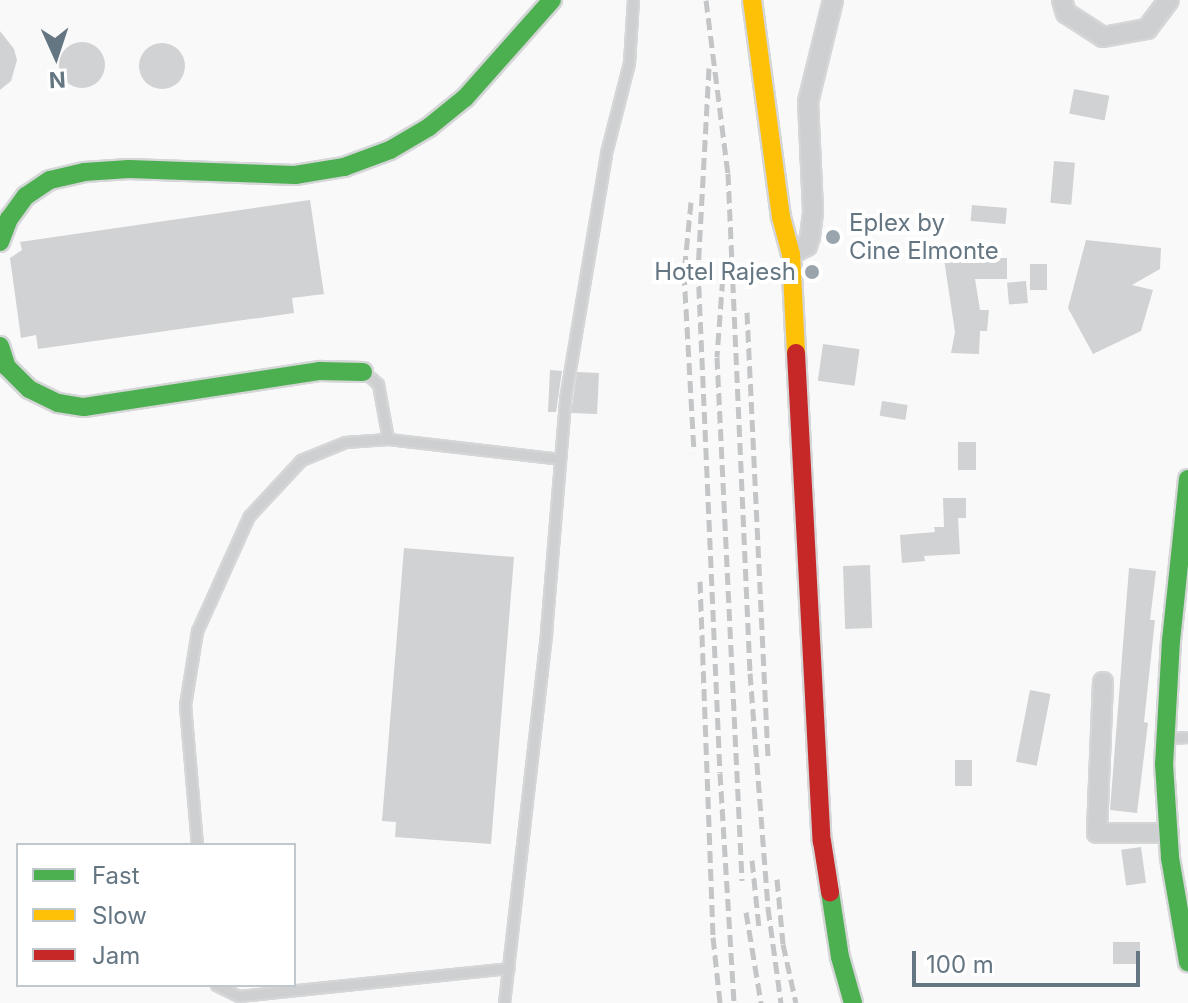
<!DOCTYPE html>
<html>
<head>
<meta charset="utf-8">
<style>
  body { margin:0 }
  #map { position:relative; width:1188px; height:1003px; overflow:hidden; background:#f9f9f9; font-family:Inter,sans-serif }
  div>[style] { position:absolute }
  .building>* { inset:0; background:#d0d2d3; transform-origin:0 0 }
  .round { border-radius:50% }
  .roads { filter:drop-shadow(2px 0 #d5d6d7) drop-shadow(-2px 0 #d5d6d7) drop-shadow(0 2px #d5d6d7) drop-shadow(0 -2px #d5d6d7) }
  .lane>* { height:9px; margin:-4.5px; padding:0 4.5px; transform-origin:4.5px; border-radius:4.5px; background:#cecfd0 }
  .street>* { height:18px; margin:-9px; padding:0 9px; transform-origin:9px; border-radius:9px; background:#cecfd0 }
  .fast>* { height:18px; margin:-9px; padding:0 9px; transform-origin:9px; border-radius:9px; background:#4caf50 }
  .slow>* { height:18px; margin:-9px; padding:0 9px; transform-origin:9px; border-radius:9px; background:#ffc107 }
  .jam>* { height:18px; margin:-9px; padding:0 9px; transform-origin:9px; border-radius:9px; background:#c62828 }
  .rail>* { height:5px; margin-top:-2.5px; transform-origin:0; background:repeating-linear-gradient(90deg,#c3c5c6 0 12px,transparent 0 18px) }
  .dots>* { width:22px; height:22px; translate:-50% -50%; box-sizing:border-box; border:4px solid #fff; border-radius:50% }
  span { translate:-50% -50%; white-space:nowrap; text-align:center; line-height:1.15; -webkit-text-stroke:8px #fff; paint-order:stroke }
  .poi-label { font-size:24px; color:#657683 }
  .left { translate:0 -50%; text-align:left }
  .right { translate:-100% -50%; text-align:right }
  .legend { position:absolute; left:16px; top:843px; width:280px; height:144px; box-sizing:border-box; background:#fff; border:2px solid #c1c8cd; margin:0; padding:10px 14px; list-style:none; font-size:24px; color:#657683 }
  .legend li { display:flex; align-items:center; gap:16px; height:40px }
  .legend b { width:40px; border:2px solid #c1c8cd }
  .north { position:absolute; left:16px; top:16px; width:80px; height:80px; -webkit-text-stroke:6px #fff; paint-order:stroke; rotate:177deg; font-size:22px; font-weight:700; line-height:32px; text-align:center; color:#657683 }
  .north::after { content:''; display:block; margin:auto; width:28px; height:36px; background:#657683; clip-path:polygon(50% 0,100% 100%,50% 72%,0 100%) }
  .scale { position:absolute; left:912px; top:951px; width:228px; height:36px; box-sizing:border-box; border:4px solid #657683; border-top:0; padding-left:10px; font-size:24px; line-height:28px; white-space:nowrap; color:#657683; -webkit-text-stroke:6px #fff; paint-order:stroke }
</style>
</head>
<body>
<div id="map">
  <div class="building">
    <i style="clip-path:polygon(0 31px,14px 49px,17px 60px,11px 81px,0 90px)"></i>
    <i class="round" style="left:59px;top:42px;width:46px;height:46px"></i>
    <i class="round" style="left:139px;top:43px;width:46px;height:46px"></i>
    <i style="left:1074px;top:89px;width:36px;height:25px;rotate:11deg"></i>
    <i style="left:1054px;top:161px;width:21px;height:42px;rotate:5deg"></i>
    <i style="clip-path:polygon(310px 200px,324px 294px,292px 298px,294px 313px,38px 349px,36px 335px,21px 338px,10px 258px,22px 250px,20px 242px)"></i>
    <i style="left:972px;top:205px;width:35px;height:16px;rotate:5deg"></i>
    <i style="clip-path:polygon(1086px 240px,1161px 248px,1160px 269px,1132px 285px,1153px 290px,1141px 331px,1093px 354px,1068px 308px)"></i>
    <i style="clip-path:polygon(970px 242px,972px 258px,1007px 258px,1007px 279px,975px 279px,980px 310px,989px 310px,987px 331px,980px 331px,979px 354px,951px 353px,955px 332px,942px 246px)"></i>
    <i style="left:1030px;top:264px;width:17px;height:26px"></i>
    <i style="left:1026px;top:281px;width:22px;height:19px;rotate:85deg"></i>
    <i style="left:823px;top:344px;width:37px;height:37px;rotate:8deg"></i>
    <i style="clip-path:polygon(550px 370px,562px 371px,556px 412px,548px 412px)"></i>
    <i style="clip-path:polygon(577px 372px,599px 373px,597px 414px,571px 413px)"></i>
    <i style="left:882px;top:401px;width:26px;height:15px;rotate:9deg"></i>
    <i style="left:958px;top:442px;width:18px;height:28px"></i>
    <i style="clip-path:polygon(943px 498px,966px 498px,966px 518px,958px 518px,960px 554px,924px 556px,925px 561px,902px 563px,900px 535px,935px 532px,934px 527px,944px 527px)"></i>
    <i style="clip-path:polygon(404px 548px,514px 557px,491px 844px,395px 837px,396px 822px,382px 821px)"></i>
    <i style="left:870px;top:565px;width:63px;height:27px;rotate:88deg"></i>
    <i style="clip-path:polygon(1129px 568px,1156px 571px,1150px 620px,1155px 620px,1144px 722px,1148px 723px,1137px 813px,1110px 810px)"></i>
    <i style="left:1030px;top:690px;width:21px;height:73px;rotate:11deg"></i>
    <i style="left:955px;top:760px;width:17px;height:26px"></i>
    <i style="left:1141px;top:847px;width:36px;height:20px;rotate:82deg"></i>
    <i style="left:1140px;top:942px;width:22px;height:27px;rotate:90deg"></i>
  </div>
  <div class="roads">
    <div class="lane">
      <i style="left:369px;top:376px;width:12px;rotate:42deg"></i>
      <i style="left:378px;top:384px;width:56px;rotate:79.7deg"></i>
      <i style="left:1169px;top:738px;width:19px;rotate:-3deg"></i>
      <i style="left:197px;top:845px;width:141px;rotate:-94.9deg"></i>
      <i style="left:185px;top:705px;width:75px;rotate:-80.8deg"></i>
      <i style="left:197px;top:631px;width:126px;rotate:-65.7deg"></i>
      <i style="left:249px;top:516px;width:76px;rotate:-47.1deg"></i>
      <i style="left:301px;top:460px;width:48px;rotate:-22.2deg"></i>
      <i style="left:345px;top:442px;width:43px;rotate:-4deg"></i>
      <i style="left:388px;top:439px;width:173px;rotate:6.6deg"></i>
      <i style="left:216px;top:985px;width:25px;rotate:26deg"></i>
      <i style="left:239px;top:996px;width:271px;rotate:-5.9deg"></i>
      <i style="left:504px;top:1003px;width:373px;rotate:-83.5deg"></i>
      <i style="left:546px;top:632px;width:234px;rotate:-85.3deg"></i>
      <i style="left:565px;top:399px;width:249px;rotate:-80.5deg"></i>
      <i style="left:606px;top:153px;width:93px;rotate:-75.7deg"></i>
      <i style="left:629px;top:63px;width:63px;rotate:-86.4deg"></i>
    </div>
    <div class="street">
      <i style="left:1062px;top:0;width:14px;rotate:73deg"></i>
      <i style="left:1066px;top:13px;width:44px;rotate:33deg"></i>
      <i style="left:1103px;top:37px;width:45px;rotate:-10.3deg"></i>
      <i style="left:1147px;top:29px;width:36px;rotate:-53deg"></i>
      <i style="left:791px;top:254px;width:18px;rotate:-27deg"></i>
      <i style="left:807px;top:246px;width:9px;rotate:-72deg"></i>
      <i style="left:810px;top:237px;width:26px;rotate:-83deg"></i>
      <i style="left:813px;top:211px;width:109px;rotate:-92.6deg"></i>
      <i style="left:808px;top:102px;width:105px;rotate:-76.2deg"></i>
      <i style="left:1103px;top:682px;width:151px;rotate:92.3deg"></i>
      <i style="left:1097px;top:833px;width:71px"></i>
    </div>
    <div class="fast">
      <i style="left:0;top:242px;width:25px;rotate:-69deg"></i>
      <i style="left:9px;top:219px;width:29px;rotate:-54deg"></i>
      <i style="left:26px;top:196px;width:29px;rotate:-34deg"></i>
      <i style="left:50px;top:180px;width:35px;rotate:-13deg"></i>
      <i style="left:84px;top:172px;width:45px;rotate:-3.8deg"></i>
      <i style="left:129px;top:169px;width:166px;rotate:2.1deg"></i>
      <i style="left:295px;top:175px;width:50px;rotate:-9.3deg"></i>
      <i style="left:344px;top:167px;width:49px;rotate:-20.3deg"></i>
      <i style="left:390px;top:150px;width:45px;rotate:-30.5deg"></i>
      <i style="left:429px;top:127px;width:46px;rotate:-38.9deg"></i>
      <i style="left:465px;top:98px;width:131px;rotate:-48.4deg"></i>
      <i style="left:0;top:346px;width:22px;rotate:72deg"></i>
      <i style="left:7px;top:367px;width:31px;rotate:45deg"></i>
      <i style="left:29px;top:389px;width:32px;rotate:26deg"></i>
      <i style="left:58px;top:403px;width:26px;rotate:9deg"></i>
      <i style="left:84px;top:407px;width:239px;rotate:-8.7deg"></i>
      <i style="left:320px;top:371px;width:43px;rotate:1.3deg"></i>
      <i style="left:1188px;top:479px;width:162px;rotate:96deg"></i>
      <i style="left:1171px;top:640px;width:124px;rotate:93.2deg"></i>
      <i style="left:1164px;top:764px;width:94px;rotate:86.3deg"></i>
      <i style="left:1170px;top:858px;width:106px;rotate:80.2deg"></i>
      <i style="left:830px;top:892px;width:66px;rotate:81.3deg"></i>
      <i style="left:840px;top:957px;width:48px;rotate:74.2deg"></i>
    </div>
    <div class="slow">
      <i style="left:752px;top:0;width:219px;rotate:82.4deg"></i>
      <i style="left:781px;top:217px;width:38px;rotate:75deg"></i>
      <i style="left:791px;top:254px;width:99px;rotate:87.1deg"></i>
    </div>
    <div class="jam">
      <i style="left:796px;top:353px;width:489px;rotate:87deg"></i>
      <i style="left:822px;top:841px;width:52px;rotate:81.1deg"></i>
    </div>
  </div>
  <div class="rail">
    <i style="left:706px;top:0;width:174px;rotate:82.8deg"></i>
    <i style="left:728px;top:173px;width:500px;rotate:87.48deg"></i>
    <i style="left:750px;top:673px;width:236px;rotate:85.6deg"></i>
    <i style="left:768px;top:908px;width:96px;rotate:82.2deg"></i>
    <i style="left:709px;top:68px;width:200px;rotate:93.1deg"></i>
    <i style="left:698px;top:268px;width:505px;rotate:87.51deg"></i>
    <i style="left:720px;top:773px;width:230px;rotate:86.5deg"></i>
    <i style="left:691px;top:202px;width:71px;rotate:95.6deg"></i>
    <i style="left:684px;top:273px;width:180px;rotate:86.8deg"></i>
    <i style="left:724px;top:261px;width:96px;rotate:94.2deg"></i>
    <i style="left:717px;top:357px;width:524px;rotate:87.26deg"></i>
    <i style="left:747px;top:312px;width:447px;rotate:87.3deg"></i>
    <i style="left:700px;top:581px;width:356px;rotate:87.9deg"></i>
    <i style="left:713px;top:937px;width:66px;rotate:83.9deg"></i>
    <i style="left:752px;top:860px;width:68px;rotate:84.1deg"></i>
    <i style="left:777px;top:879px;width:65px;rotate:84.7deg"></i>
    <i style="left:783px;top:944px;width:60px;rotate:77.6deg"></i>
    <i style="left:746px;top:912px;width:92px;rotate:80.6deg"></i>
  </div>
  <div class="dots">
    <i style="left:833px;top:237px;background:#99a4ac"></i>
    <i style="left:812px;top:272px;background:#99a4ac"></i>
  </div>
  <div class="poi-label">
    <span class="left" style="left:849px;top:237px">Eplex by<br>Cine Elmonte</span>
    <span class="right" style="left:796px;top:272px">Hotel Rajesh</span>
  </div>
  <ul class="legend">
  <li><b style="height:10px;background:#4caf50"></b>Fast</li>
  <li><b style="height:10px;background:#ffc107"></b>Slow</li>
  <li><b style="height:10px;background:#c62828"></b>Jam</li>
  </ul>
  <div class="north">N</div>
  <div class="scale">100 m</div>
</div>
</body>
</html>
